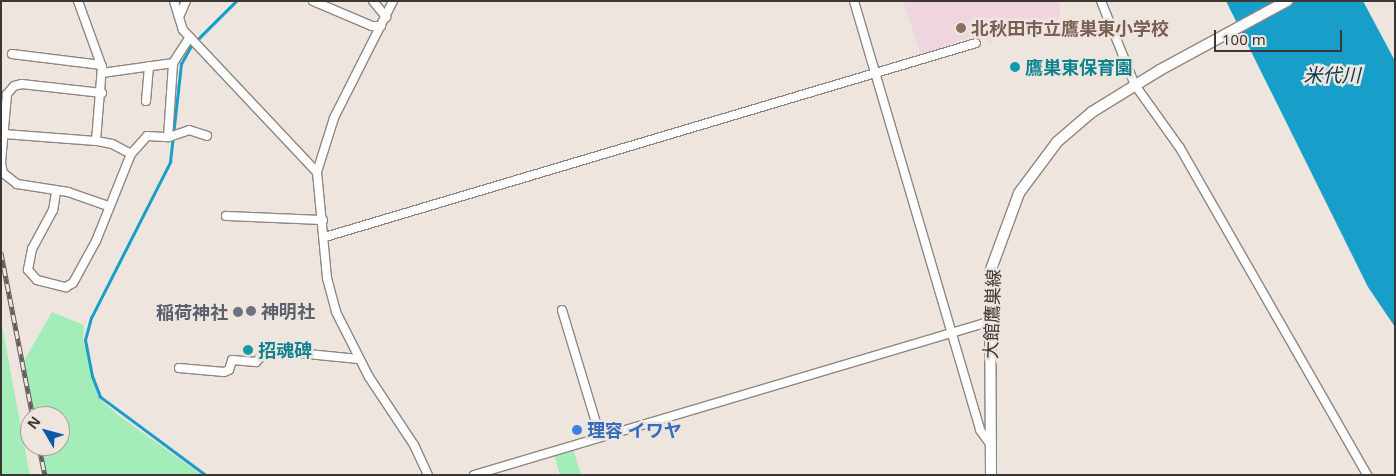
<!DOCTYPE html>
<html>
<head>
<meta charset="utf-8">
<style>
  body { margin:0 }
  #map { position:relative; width:1396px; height:476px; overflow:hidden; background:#efe5df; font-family:"Noto Sans","Noto Sans JP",sans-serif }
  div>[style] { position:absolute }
  .education>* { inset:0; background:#efd6de }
  .green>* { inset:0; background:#a2edb8 }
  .water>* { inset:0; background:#179ec9 }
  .stream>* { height:2.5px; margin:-1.25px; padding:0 1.25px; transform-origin:1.25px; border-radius:1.25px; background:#179ec9 }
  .roads { filter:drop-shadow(1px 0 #8f8781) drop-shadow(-1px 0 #8f8781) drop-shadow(0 1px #8f8781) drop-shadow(0 -1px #8f8781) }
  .minor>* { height:8px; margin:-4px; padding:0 4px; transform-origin:4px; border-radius:4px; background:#fff }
  .secondary>* { height:10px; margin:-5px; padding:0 5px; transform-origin:5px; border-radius:5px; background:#fff }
  .rail>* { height:4.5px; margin-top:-2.25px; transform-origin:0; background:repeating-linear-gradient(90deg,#efe5df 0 8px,#635e5b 0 16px); box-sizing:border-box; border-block:1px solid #635e5b }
  .dots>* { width:14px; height:14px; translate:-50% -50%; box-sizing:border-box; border:2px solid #efe5df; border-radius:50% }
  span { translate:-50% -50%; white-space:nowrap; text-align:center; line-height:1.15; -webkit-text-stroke:5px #efe5df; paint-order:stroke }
  .education-label { font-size:18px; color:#785e54; font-weight:700 }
  .left { translate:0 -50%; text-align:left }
  .culture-label { font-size:18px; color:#0d838f; font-weight:700 }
  .worship-label { font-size:18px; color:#5b616d; font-weight:700 }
  .right { translate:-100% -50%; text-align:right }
  .street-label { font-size:18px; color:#3b3735 }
  .shop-label { font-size:18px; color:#366cbe; font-weight:700 }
  .water-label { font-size:19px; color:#033a4c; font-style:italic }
  .frame { position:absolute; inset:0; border:2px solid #3b3735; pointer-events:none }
  .north { position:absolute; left:20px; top:406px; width:50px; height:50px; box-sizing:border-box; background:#efe5df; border:1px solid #a79f9b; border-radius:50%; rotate:307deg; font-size:14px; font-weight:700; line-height:20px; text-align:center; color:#3b3735 }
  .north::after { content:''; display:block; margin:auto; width:18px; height:22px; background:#0d59a8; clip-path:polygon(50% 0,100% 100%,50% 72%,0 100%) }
  .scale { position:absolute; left:1214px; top:30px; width:128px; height:22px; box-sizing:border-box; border:2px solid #3b3735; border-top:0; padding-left:6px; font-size:15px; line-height:18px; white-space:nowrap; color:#3b3735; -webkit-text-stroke:4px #efe5df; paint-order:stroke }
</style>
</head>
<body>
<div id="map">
  <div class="education">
    <i style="clip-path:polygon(903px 1px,1060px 1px,1060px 20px,1015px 25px,990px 43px,981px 32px,921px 56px)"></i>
  </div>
  <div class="green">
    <i style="clip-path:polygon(52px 312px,84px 325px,83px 340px,98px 397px,118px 415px,202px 475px,44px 475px,38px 446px,60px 446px,60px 416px,32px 416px,22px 364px)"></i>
    <i style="clip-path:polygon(1px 320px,27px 460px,30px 475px,1px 475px)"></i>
    <i style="clip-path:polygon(573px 448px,581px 475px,560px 475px,554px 454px)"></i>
  </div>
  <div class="water">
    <i style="clip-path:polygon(1226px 1px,1363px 1px,1395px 61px,1395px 327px,1368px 287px)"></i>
  </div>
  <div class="stream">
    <i style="left:205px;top:475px;width:131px;rotate:-143.4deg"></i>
    <i style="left:100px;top:397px;width:22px;rotate:-111deg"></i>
    <i style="left:92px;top:376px;width:37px;rotate:-101deg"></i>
    <i style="left:85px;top:340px;width:23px;rotate:-75deg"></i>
    <i style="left:91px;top:318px;width:175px;rotate:-63.1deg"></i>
    <i style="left:170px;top:162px;width:99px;rotate:-83.6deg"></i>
    <i style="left:181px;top:64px;width:21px;rotate:-61deg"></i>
    <i style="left:191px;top:46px;width:64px;rotate:-45deg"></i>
  </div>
  <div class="roads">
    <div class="minor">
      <i style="left:174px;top:1px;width:30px;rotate:73deg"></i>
      <i style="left:183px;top:30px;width:195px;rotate:46.7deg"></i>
      <i style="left:313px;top:1px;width:64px;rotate:23deg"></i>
      <i style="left:372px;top:26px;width:9px"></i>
      <i style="left:373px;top:1px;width:21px;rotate:51deg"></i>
      <i style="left:393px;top:1px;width:131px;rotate:116.8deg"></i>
      <i style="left:334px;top:118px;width:57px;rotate:107.5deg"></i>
      <i style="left:317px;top:172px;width:106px;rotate:84.6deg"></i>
      <i style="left:327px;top:278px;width:35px;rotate:75deg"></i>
      <i style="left:336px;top:312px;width:73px;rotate:63.1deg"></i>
      <i style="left:369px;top:377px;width:82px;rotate:56.5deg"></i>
      <i style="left:414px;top:445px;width:33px;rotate:65deg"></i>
      <i style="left:854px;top:1px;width:447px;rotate:73.6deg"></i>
      <i style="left:980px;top:430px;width:19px;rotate:54deg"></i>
      <i style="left:1101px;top:1px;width:91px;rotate:68deg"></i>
      <i style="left:1135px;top:85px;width:77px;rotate:54.5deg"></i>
      <i style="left:1180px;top:148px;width:377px;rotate:60.2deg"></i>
      <i style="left:180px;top:15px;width:15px;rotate:-67deg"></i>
      <i style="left:12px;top:54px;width:90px;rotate:7deg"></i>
      <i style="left:102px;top:73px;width:72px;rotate:-8deg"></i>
      <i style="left:173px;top:63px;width:31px;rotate:-57deg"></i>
      <i style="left:102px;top:93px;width:81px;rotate:-173.6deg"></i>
      <i style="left:22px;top:84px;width:8px;rotate:166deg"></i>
      <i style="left:14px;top:86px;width:11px;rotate:131deg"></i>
      <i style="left:7px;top:94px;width:69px;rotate:95deg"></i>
      <i style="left:1px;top:163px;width:10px;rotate:79deg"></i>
      <i style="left:3px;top:173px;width:18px;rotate:38deg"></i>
      <i style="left:17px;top:184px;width:52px;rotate:8.9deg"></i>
      <i style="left:68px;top:192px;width:42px;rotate:19.3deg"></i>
      <i style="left:146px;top:101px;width:35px;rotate:-85deg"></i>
      <i style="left:4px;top:134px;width:92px;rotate:4.4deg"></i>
      <i style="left:168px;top:137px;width:74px;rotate:-86.1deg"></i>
      <i style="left:131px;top:154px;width:24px;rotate:-48deg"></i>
      <i style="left:147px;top:136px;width:22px;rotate:3deg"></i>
      <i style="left:169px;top:137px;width:21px;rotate:-19deg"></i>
      <i style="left:189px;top:130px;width:19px;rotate:18deg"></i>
      <i style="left:56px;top:192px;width:18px;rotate:99deg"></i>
      <i style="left:53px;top:210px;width:44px;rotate:118.3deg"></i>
      <i style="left:32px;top:249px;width:21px;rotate:101deg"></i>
      <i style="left:28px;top:270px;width:13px;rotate:48deg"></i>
      <i style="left:37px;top:280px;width:30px;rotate:14deg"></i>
      <i style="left:66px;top:287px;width:8px;rotate:-30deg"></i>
      <i style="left:73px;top:283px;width:48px;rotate:-61.3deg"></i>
      <i style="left:96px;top:241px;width:94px;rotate:-68.1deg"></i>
      <i style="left:131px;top:154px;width:21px;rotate:-152deg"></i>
      <i style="left:112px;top:144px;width:16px;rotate:-169deg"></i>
      <i style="left:96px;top:141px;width:74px;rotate:-85.4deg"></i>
      <i style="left:102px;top:67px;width:70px;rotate:-110deg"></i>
      <i style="left:226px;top:216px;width:97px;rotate:2.4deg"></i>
      <i style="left:325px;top:237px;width:679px;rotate:-16.59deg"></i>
      <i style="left:562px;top:310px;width:132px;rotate:73.2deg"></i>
      <i style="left:179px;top:368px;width:45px;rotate:5.1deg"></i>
      <i style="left:224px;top:372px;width:5px;rotate:-22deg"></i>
      <i style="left:229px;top:370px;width:10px;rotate:-73deg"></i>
      <i style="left:232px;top:360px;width:24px;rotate:5deg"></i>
      <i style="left:256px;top:362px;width:16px;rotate:-47deg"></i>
      <i style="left:267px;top:350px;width:92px;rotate:5.6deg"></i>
      <i style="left:474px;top:475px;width:536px;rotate:-16.58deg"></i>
    </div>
    <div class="secondary">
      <i style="left:991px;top:475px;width:203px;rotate:-90.3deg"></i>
      <i style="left:990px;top:272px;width:84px;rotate:-69.8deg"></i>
      <i style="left:1019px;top:193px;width:64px;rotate:-53.3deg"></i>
      <i style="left:1057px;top:142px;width:46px;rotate:-40.6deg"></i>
      <i style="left:1092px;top:112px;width:80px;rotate:-31.7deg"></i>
      <i style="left:1160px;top:70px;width:145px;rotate:-28.5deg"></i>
    </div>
  </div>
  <div class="rail">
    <i style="left:1px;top:252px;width:167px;rotate:79deg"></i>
    <i style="left:39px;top:446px;width:30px;rotate:78deg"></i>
  </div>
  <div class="dots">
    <i style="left:961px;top:28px;background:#8d6e63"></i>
    <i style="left:1015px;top:67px;background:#0f9aa8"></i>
    <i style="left:251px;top:311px;background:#6b7280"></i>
    <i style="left:238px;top:312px;background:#6b7280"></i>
    <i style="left:248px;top:350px;background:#0f9aa8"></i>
    <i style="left:577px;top:430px;background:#3f7fe0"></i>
  </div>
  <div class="education-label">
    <span class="left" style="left:971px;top:28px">北秋田市立鷹巣東小学校</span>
  </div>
  <div class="culture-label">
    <span class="left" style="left:1025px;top:67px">鷹巣東保育園</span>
    <span class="left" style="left:258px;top:350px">招魂碑</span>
  </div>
  <div class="worship-label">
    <span class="left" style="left:261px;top:311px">神明社</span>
    <span class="right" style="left:228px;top:312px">稲荷神社</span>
  </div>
  <div class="street-label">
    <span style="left:992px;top:314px;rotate:-88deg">大館鷹巣線</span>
  </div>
  <div class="shop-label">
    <span class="left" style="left:587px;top:430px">理容 イワヤ</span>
  </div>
  <div class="water-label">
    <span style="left:1332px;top:76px">米代川</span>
  </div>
  <div class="frame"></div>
  <div class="north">N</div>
  <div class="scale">100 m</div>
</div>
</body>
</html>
